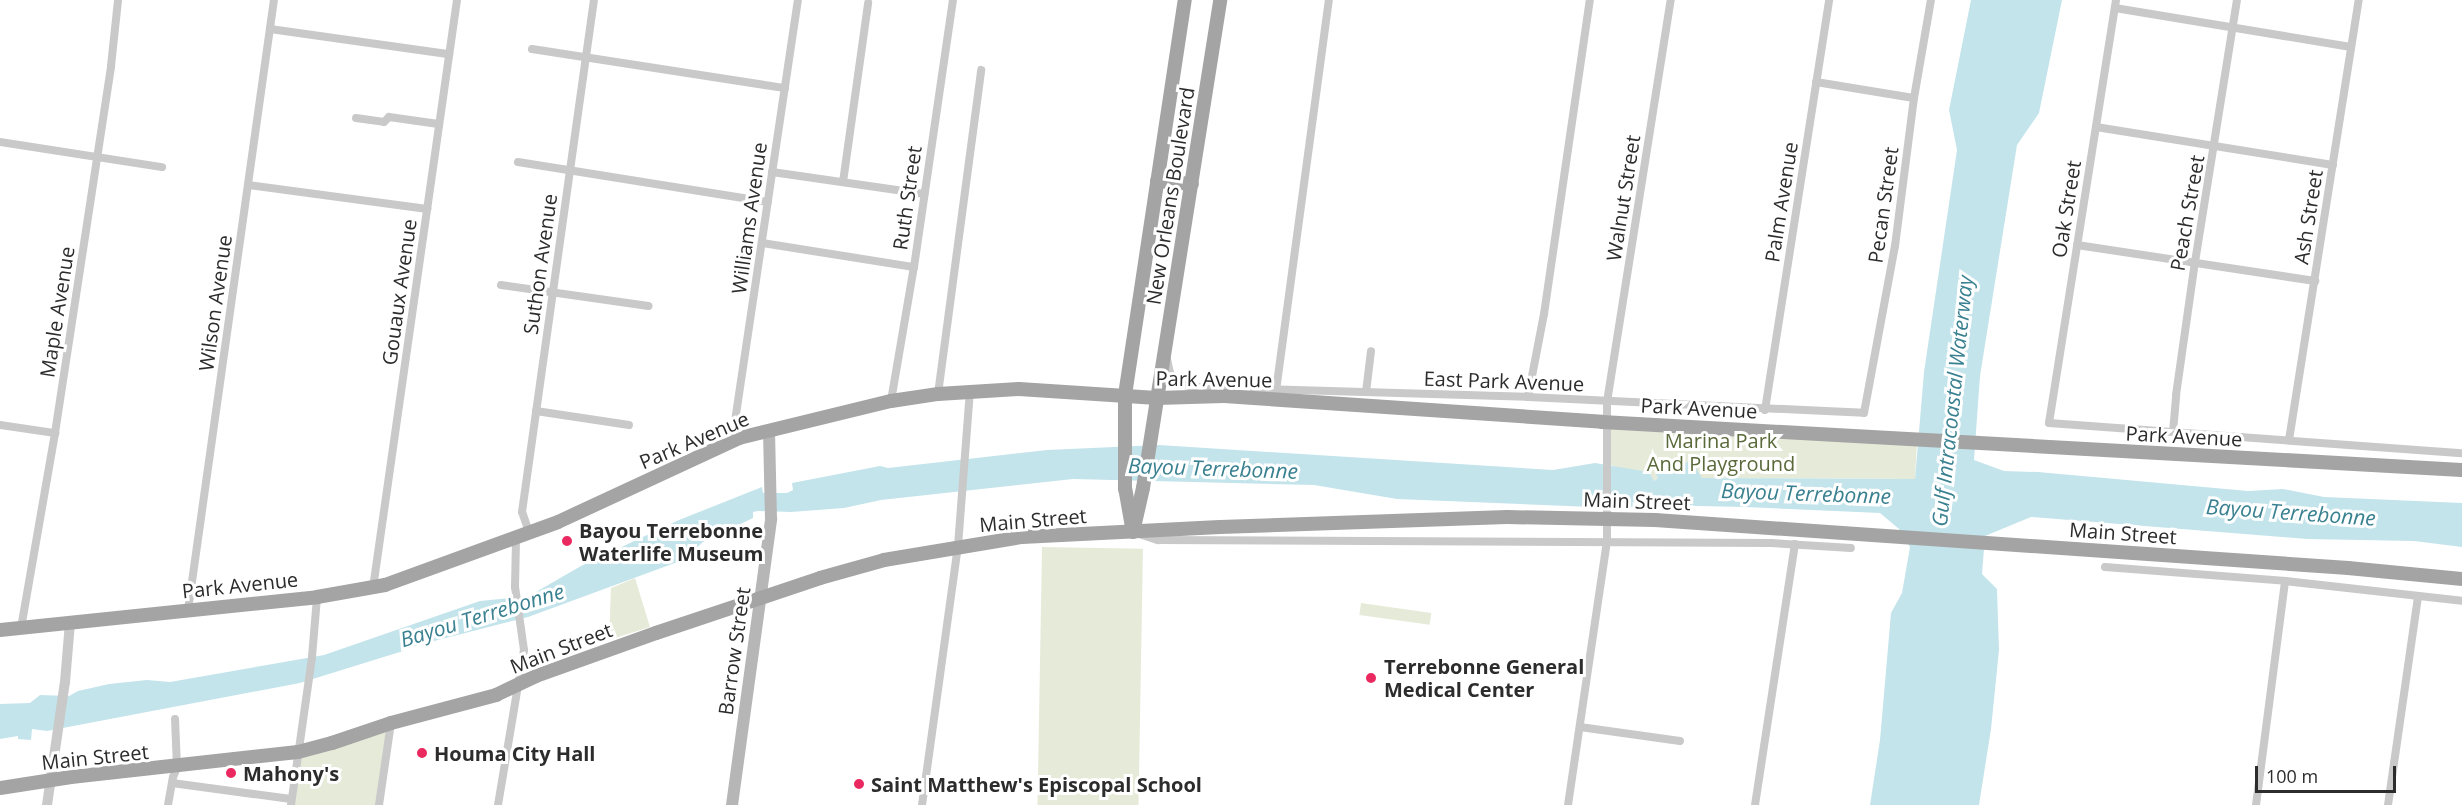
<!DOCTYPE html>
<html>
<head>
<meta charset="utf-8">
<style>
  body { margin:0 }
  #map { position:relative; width:2462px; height:805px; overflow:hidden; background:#fff; font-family:"Open Sans",sans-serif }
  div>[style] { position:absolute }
  .green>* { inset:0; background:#e6ebd9; transform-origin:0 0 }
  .water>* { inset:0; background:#c4e4eb }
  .minor>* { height:8px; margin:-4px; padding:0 4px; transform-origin:4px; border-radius:4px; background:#c9c9c9 }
  .tertiary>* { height:10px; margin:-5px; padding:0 5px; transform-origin:5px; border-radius:5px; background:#c9c9c9 }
  .secondary>* { height:12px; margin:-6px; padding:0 6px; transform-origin:6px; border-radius:6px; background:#b6b6b6 }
  .primary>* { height:14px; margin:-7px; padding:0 7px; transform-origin:7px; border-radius:7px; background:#a4a4a4 }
  .primary-bridge>* { height:14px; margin:-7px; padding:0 7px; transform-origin:7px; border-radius:7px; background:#a4a4a4 }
  .dots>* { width:16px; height:16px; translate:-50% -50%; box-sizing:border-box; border:3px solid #fff; border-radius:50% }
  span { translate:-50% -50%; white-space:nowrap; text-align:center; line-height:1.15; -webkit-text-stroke:6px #fff; paint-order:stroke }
  .street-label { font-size:20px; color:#2c2c2c }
  .park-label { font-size:20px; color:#596939 }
  .poi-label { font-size:20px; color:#2c2c2c; font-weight:700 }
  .left { translate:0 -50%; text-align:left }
  .water-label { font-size:21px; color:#398090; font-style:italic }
  .scale { position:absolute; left:2255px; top:766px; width:141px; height:27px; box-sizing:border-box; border:3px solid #2c2c2c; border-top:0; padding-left:8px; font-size:18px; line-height:21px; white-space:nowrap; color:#2c2c2c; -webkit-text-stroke:4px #fff; paint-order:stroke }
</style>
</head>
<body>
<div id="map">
  <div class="green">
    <i style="clip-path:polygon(1607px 420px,1917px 442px,1915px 479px,1702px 478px,1673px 470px,1669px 465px,1656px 473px,1658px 478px,1654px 481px,1608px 464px)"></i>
    <i style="left:1042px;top:547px;width:101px;height:260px;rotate:1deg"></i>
    <i style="clip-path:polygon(635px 578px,650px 627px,609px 640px,611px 588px)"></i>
    <i style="left:1361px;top:603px;width:71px;height:12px;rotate:8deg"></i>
    <i style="clip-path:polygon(391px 723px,379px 805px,291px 805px,298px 752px)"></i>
  </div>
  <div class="water">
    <i style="clip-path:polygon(1971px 0,2062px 0,2039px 113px,2017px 145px,1980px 376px,1974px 460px,2004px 471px,2038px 472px,2248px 491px,2283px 489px,2324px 497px,2462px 503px,2462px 547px,2414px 541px,2307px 539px,2031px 517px,1985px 536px,1982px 574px,1997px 589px,1999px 650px,1991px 729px,1979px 805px,1870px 805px,1880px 740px,1891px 613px,1902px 593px,1910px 547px,1899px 529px,1880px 513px,1744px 507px,1654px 505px,1618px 508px,1397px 499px,1314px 485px,1073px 479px,881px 500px,844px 508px,791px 512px,758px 511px,753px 512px,753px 518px,703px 542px,683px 560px,528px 617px,403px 649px,403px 651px,300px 683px,47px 731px,32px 729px,31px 740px,18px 739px,18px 736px,0 739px,0 704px,30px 703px,40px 695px,69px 696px,78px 691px,109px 684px,147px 680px,170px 682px,324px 655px,480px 601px,529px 596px,581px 566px,679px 520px,762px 487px,763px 493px,787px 493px,793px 490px,792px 483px,880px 466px,888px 468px,1047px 450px,1159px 445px,1553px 470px,1595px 463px,1649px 472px,1654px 481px,1658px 478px,1655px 473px,1670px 465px,1673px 470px,1691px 460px,1702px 478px,1915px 479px,1924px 372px,1957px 150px,1949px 110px)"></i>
  </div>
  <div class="minor">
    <i style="left:2116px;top:0;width:428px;rotate:99deg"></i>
    <i style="left:2049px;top:423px;width:414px;rotate:4.2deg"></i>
    <i style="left:2115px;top:8px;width:239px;rotate:9.4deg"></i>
    <i style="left:270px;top:29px;width:181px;rotate:8deg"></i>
    <i style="left:532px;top:49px;width:256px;rotate:8.8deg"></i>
    <i style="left:1816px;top:82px;width:99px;rotate:9.3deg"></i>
    <i style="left:356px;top:118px;width:28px;rotate:8deg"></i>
    <i style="left:384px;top:122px;width:7px;rotate:-45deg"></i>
    <i style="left:389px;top:117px;width:50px;rotate:8deg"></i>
    <i style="left:2096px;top:127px;width:240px;rotate:9.1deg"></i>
    <i style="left:0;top:142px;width:164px;rotate:8.8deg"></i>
    <i style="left:518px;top:162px;width:253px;rotate:9.1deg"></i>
    <i style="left:772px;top:172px;width:154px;rotate:8.2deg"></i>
    <i style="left:843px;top:182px;width:181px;rotate:-82deg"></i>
    <i style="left:248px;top:185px;width:181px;rotate:7.6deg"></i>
    <i style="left:762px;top:243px;width:154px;rotate:9deg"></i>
    <i style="left:2077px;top:245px;width:241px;rotate:8.6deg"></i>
    <i style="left:501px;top:285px;width:149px;rotate:8.1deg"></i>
    <i style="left:1167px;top:359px;width:14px;rotate:78deg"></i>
    <i style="left:1170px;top:373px;width:14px;rotate:51deg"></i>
    <i style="left:1179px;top:384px;width:15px;rotate:11deg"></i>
    <i style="left:1194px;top:387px;width:334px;rotate:1.7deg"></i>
    <i style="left:1528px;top:397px;width:336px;rotate:2.7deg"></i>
    <i style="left:1864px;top:413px;width:170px;rotate:-79.5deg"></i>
    <i style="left:1895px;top:246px;width:149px;rotate:-82.7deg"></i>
    <i style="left:1914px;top:98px;width:99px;rotate:-80.2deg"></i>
    <i style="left:1276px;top:391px;width:395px;rotate:-82.3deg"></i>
    <i style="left:1366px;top:392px;width:41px;rotate:-83deg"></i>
    <i style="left:938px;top:394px;width:327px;rotate:-82.4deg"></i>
    <i style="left:1528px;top:397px;width:85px;rotate:-79.1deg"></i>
    <i style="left:1544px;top:314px;width:317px;rotate:-81.7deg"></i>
    <i style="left:891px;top:401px;width:136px;rotate:-80.3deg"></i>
    <i style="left:914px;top:267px;width:270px;rotate:-81.7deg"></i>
    <i style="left:1765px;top:410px;width:415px;rotate:-81.1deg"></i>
    <i style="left:536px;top:411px;width:94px;rotate:8.6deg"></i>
    <i style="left:0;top:425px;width:56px;rotate:8.3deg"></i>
    <i style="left:2173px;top:432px;width:37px;rotate:-85deg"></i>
    <i style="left:2176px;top:395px;width:134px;rotate:-81.9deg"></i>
    <i style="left:2195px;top:262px;width:265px;rotate:-80.9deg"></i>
    <i style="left:2289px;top:440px;width:446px;rotate:-81deg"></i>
    <i style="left:732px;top:441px;width:446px;rotate:-81.5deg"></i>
    <i style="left:529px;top:532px;width:21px;rotate:-109deg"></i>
    <i style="left:522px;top:512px;width:517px;rotate:-82deg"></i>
    <i style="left:1139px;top:534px;width:20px;rotate:18deg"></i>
    <i style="left:1158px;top:540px;width:613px;rotate:0.28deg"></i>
    <i style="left:1771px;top:543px;width:80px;rotate:3.6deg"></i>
    <i style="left:2105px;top:567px;width:181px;rotate:4.4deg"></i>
    <i style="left:2285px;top:581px;width:178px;rotate:6.4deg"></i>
    <i style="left:373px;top:588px;width:594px;rotate:-81.87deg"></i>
    <i style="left:188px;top:610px;width:616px;rotate:-81.98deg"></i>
    <i style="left:21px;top:628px;width:198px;rotate:-80.1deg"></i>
    <i style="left:55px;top:433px;width:371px;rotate:-81.3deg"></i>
    <i style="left:111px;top:66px;width:66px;rotate:-83.9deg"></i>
    <i style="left:1580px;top:727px;width:101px;rotate:8deg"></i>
    <i style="left:172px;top:783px;width:120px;rotate:7.7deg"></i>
    <i style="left:168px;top:805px;width:28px;rotate:-80deg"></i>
    <i style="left:173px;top:777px;width:10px;rotate:-66deg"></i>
    <i style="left:177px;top:768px;width:49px;rotate:-92.3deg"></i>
    <i style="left:291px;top:805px;width:149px;rotate:-81.9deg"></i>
    <i style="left:312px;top:657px;width:60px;rotate:-85.2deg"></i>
    <i style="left:379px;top:805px;width:83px;rotate:-81.7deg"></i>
    <i style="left:498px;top:805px;width:157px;rotate:-80.5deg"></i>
    <i style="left:524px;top:650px;width:64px;rotate:-98.1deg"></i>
    <i style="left:515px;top:587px;width:49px;rotate:-88.8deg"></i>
    <i style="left:922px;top:805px;width:261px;rotate:-82.1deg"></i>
    <i style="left:958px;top:546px;width:155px;rotate:-85.6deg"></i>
    <i style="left:1568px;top:805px;width:267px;rotate:-81.6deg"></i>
    <i style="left:1607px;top:541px;width:139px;rotate:-90deg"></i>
    <i style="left:1607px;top:402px;width:407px;rotate:-81deg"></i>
    <i style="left:1755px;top:805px;width:264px;rotate:-81.3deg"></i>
    <i style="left:2256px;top:805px;width:226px;rotate:-82.6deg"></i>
    <i style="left:2388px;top:805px;width:211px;rotate:-81.8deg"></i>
  </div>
  <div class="tertiary">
    <i style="left:47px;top:805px;width:124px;rotate:-81.7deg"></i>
    <i style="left:65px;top:682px;width:59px;rotate:-85.2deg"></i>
  </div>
  <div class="secondary">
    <i style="left:732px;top:805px;width:289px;rotate:-82.2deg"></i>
    <i style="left:771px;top:519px;width:89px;rotate:-91.3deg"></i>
  </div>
  <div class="primary">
    <i style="left:1157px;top:181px;width:35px;rotate:5deg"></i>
    <i style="left:1132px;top:527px;width:39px;rotate:-100deg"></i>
    <i style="left:1125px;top:489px;width:94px;rotate:-90deg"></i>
    <i style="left:1125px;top:395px;width:400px;rotate:-81.4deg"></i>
    <i style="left:1133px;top:532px;width:45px;rotate:-77.2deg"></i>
    <i style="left:1143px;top:488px;width:494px;rotate:-81deg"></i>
    <i style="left:0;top:630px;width:319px;rotate:-5.9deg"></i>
    <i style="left:317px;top:597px;width:69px;rotate:-10deg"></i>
    <i style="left:385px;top:585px;width:184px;rotate:-20deg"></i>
    <i style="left:558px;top:522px;width:200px;rotate:-24.9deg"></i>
    <i style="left:739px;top:438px;width:156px;rotate:-13.7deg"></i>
    <i style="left:891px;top:401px;width:48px;rotate:-8.5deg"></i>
    <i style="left:938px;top:394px;width:81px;rotate:-3.5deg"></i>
    <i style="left:1019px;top:389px;width:138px;rotate:3.7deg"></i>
    <i style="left:1157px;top:398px;width:67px;rotate:-1.7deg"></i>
    <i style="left:0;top:788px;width:72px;rotate:-8.8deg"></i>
    <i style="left:71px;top:777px;width:228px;rotate:-6.3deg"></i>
    <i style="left:298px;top:752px;width:35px;rotate:-15deg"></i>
    <i style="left:332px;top:743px;width:62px;rotate:-18.7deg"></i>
    <i style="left:391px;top:723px;width:109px;rotate:-14.9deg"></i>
    <i style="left:496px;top:695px;width:44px;rotate:-25.4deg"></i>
    <i style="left:536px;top:676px;width:127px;rotate:-19.7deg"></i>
    <i style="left:656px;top:633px;width:173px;rotate:-18.5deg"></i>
    <i style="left:820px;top:578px;width:66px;rotate:-15.7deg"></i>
    <i style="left:884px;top:560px;width:140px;rotate:-9.5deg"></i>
    <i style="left:1022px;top:537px;width:198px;rotate:-2.9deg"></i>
  </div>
  <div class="primary-bridge">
    <i style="left:1224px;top:396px;width:379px;rotate:3.9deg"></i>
    <i style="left:1602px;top:422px;width:861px;rotate:3.19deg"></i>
    <i style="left:1220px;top:527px;width:287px;rotate:-2deg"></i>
    <i style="left:1507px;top:517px;width:148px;rotate:1.2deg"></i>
    <i style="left:1655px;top:520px;width:695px;rotate:3.96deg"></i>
    <i style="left:2348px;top:568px;width:115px;rotate:5.5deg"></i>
  </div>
  <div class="dots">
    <i style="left:567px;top:541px;background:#e9295f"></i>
    <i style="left:1371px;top:678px;background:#e9295f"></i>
    <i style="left:422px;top:753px;background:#e9295f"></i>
    <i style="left:231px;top:773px;background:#e9295f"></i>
    <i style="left:859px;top:784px;background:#e9295f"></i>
  </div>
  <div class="street-label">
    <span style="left:1170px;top:196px;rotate:-81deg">New Orleans Boulevard</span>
    <span style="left:907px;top:198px;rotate:-82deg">Ruth Street</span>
    <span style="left:1623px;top:198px;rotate:-81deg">Walnut Street</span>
    <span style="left:1781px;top:202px;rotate:-81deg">Palm Avenue</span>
    <span style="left:1883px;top:205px;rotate:-82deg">Pecan Street</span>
    <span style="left:2066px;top:209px;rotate:-81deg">Oak Street</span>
    <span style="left:2187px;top:213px;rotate:-80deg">Peach Street</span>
    <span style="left:2308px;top:217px;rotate:-81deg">Ash Street</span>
    <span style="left:749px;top:218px;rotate:-82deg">Williams Avenue</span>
    <span style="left:540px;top:264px;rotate:-82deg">Suthon Avenue</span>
    <span style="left:399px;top:292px;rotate:-82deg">Gouaux Avenue</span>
    <span style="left:215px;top:303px;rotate:-82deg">Wilson Avenue</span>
    <span style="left:57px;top:312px;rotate:-81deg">Maple Avenue</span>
    <span style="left:1214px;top:379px;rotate:1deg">Park Avenue</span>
    <span style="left:1504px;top:381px;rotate:2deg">East Park Avenue</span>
    <span style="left:1699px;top:408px;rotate:3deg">Park Avenue</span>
    <span style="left:2184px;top:436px;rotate:3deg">Park Avenue</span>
    <span style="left:694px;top:440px;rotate:-23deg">Park Avenue</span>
    <span style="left:1637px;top:501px;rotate:2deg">Main Street</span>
    <span style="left:1033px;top:520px;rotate:-5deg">Main Street</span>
    <span style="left:2123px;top:533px;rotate:4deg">Main Street</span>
    <span style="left:240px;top:585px;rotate:-6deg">Park Avenue</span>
    <span style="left:561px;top:648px;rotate:-21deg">Main Street</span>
    <span style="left:734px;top:651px;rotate:-82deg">Barrow Street</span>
    <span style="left:95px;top:757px;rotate:-6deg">Main Street</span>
  </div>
  <div class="park-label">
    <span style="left:1721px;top:452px">Marina Park<br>And Playground</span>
  </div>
  <div class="poi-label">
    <span class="left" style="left:579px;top:542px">Bayou Terrebonne<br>Waterlife Museum</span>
    <span class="left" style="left:1384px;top:678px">Terrebonne General<br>Medical Center</span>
    <span class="left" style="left:434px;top:753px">Houma City Hall</span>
    <span class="left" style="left:243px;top:773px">Mahony's</span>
    <span class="left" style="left:871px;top:784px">Saint Matthew's Episcopal School</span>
  </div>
  <div class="water-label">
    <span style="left:1952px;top:401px;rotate:-84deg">Gulf Intracoastal Waterway</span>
    <span style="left:1213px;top:468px;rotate:2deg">Bayou Terrebonne</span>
    <span style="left:1806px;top:493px;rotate:2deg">Bayou Terrebonne</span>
    <span style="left:2291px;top:512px;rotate:4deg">Bayou Terrebonne</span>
    <span style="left:482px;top:615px;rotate:-17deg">Bayou Terrebonne</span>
  </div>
  <div class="scale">100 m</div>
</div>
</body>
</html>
